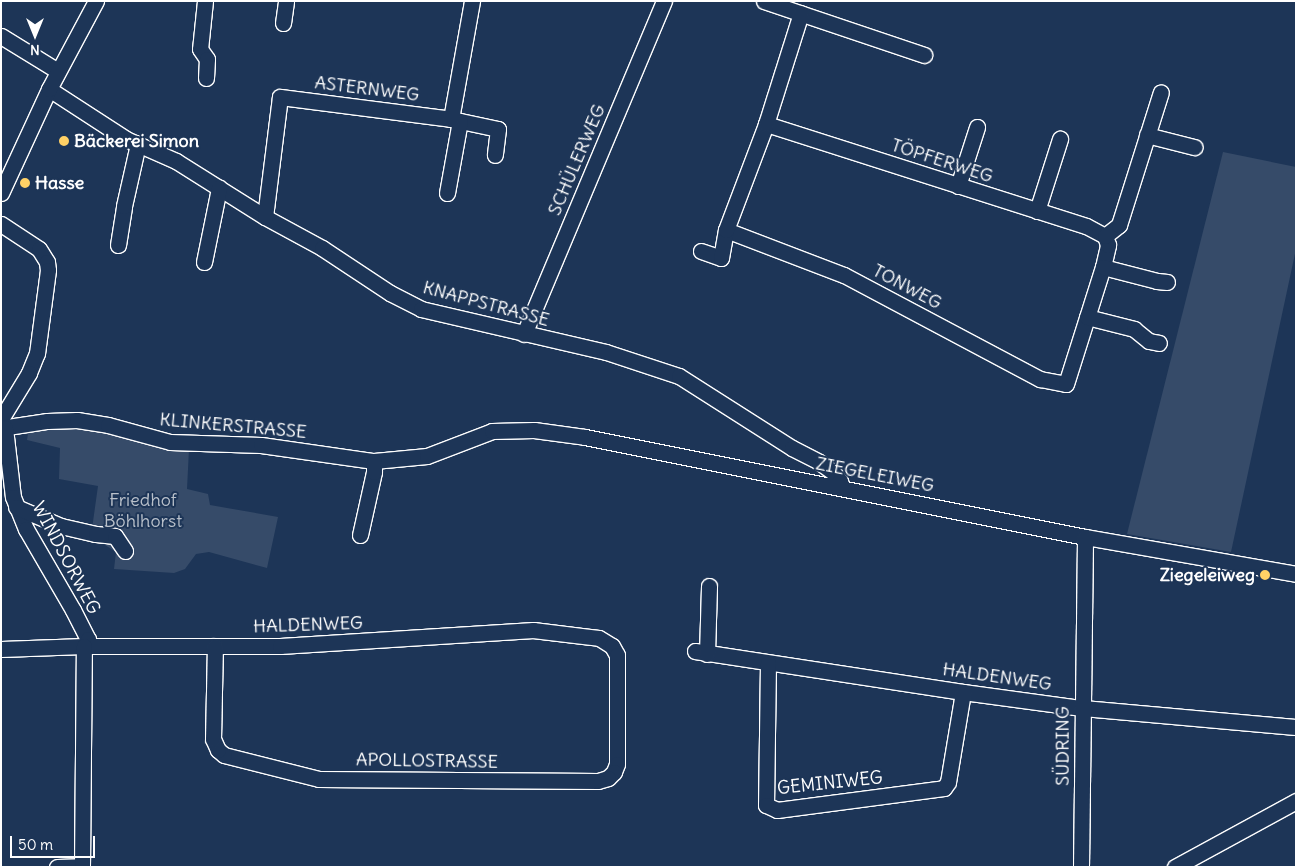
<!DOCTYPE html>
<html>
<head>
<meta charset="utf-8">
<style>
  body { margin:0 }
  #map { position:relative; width:1297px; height:868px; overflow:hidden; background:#1d3557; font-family:Delius,sans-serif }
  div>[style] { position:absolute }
  .green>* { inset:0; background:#364b69 }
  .roads { filter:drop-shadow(1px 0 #fff) drop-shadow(-1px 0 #fff) drop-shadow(0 1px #fff) drop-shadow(0 -1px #fff) }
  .minor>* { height:15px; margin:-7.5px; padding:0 7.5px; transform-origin:7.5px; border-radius:7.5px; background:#1d3557 }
  .dots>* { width:14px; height:14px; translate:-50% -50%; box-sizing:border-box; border:2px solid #1d3557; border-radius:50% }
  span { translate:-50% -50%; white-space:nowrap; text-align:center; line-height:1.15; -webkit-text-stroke:4px #1d3557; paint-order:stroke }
  .street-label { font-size:18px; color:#fff }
  .poi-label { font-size:18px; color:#fff; font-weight:700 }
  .left { translate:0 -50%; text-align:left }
  .right { translate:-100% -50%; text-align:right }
  .park-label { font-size:18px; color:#b9c0ca }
  .frame { position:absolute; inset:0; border:2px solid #fff; pointer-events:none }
  .north { position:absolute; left:10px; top:10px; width:50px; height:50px; -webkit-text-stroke:4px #1d3557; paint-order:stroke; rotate:180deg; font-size:14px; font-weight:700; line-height:20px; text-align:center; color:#fff }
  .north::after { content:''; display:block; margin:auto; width:18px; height:22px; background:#fff; clip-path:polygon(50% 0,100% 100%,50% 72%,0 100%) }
  .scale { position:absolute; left:10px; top:836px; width:85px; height:22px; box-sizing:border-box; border:2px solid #fff; border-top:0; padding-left:6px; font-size:15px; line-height:18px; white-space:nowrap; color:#fff; -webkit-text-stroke:4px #1d3557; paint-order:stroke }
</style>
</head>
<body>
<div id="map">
  <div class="green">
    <i style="clip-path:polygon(1223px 152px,1296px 167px,1296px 249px,1231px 552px,1127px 534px)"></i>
    <i style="clip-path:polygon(29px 427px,83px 427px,189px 449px,187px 489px,208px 494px,210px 505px,278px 517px,267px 568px,209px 552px,196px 554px,185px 569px,174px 573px,114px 569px,116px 552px,91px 536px,98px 486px,59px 479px,60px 448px,27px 440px)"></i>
  </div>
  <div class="roads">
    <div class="minor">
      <i style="left:205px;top:1px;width:48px;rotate:95.9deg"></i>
      <i style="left:200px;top:49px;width:12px;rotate:55deg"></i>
      <i style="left:207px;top:59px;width:19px;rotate:93deg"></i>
      <i style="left:764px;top:1px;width:169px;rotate:18.6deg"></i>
      <i style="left:283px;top:23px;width:22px;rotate:-82deg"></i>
      <i style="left:1px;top:36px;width:67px;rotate:31.6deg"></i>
      <i style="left:49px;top:89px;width:92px;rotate:33deg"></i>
      <i style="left:126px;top:139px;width:55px;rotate:23.7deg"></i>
      <i style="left:176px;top:161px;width:105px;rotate:32.2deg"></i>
      <i style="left:265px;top:217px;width:65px;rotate:28.5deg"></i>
      <i style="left:322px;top:248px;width:82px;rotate:33.5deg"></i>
      <i style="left:390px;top:293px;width:35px;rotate:27deg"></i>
      <i style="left:421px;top:309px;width:190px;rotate:13.1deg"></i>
      <i style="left:606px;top:352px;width:77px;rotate:18.2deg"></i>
      <i style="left:679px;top:376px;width:134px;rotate:32.5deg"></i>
      <i style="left:792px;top:448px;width:30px;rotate:27deg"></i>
      <i style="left:819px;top:462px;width:17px;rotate:36deg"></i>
      <i style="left:833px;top:472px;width:11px;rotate:52deg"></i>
      <i style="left:840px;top:481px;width:6px;rotate:72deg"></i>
      <i style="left:451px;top:119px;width:48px;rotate:12deg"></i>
      <i style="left:498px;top:129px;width:26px;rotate:97deg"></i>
      <i style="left:1147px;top:135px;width:49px;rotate:14.3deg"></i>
      <i style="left:958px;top:186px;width:62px;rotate:-72.1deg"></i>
      <i style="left:1px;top:193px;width:115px;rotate:-65.2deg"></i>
      <i style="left:49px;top:89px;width:100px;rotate:-61.9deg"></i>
      <i style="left:447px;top:193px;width:73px;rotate:-79.8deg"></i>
      <i style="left:1037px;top:211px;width:76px;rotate:-72.3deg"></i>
      <i style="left:265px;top:217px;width:121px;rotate:-82.9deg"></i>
      <i style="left:280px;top:97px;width:172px;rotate:7.3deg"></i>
      <i style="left:451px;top:119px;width:120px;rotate:-79.9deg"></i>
      <i style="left:1px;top:224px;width:45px;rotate:33.3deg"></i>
      <i style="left:39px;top:249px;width:15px;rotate:58deg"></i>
      <i style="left:47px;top:262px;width:8px;rotate:83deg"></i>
      <i style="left:48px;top:270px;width:84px;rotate:97.5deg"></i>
      <i style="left:37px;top:353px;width:22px;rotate:112deg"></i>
      <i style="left:29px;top:373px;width:54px;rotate:121.3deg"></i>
      <i style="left:726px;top:230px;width:126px;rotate:20.9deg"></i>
      <i style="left:844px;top:275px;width:222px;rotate:28deg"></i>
      <i style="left:1040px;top:379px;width:26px;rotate:11deg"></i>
      <i style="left:1066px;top:384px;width:123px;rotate:-72.5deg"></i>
      <i style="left:1103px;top:267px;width:23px;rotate:-77deg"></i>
      <i style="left:1108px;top:245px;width:9px;rotate:-108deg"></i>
      <i style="left:1105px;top:236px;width:21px;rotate:-152deg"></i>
      <i style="left:1086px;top:226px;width:336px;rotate:-162.3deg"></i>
      <i style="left:1105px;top:236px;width:18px;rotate:-38deg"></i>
      <i style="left:1119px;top:225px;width:139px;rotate:-72.5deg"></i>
      <i style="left:118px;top:245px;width:39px;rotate:-81deg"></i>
      <i style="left:124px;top:206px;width:64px;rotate:-77.3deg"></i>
      <i style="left:701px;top:251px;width:21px;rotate:19deg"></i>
      <i style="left:721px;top:258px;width:28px;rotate:-80deg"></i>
      <i style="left:726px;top:230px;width:113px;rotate:-69.3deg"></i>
      <i style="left:766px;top:124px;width:116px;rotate:-72.5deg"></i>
      <i style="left:204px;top:262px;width:76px;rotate:-78.5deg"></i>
      <i style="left:1103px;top:267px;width:56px;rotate:14.5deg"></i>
      <i style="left:1157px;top:281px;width:10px;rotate:6deg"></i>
      <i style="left:1087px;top:317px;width:49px;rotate:14.3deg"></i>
      <i style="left:1134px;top:329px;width:19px;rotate:39deg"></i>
      <i style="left:1149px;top:341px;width:10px;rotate:11deg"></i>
      <i style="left:524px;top:334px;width:361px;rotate:-67.2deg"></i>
      <i style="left:1px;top:428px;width:47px;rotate:-8.7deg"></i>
      <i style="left:47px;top:421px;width:30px;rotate:-2deg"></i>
      <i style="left:77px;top:420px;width:31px;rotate:9deg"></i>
      <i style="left:108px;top:425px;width:64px;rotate:15.3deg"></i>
      <i style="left:170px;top:442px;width:91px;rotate:1.9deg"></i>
      <i style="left:261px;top:445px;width:114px;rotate:8.1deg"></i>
      <i style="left:374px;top:461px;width:53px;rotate:-5.4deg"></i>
      <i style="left:427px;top:456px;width:70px;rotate:-21deg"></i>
      <i style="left:492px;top:431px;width:42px;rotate:-1.4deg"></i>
      <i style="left:534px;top:430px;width:51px;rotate:7.8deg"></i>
      <i style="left:585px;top:437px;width:510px;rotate:11.31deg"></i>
      <i style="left:1085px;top:537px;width:214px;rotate:9.9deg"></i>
      <i style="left:5px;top:428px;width:69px;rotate:83.4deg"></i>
      <i style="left:13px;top:497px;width:35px;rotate:68deg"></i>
      <i style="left:26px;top:529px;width:94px;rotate:59.9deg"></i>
      <i style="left:73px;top:610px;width:33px;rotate:63deg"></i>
      <i style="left:88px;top:639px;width:7px;rotate:82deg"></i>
      <i style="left:16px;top:507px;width:49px;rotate:22.9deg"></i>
      <i style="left:61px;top:526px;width:36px;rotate:13deg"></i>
      <i style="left:96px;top:534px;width:19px;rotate:6deg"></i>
      <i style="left:115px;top:536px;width:18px;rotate:56deg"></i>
      <i style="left:360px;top:535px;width:65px;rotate:-77.5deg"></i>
      <i style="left:374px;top:472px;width:11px;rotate:-90deg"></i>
      <i style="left:1px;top:649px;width:83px;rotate:-2.1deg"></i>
      <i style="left:84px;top:646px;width:196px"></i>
      <i style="left:280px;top:646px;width:254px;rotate:-3.6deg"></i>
      <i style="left:533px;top:630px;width:66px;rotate:6.9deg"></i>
      <i style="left:599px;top:638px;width:15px;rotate:32deg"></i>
      <i style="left:612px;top:646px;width:10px;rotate:61deg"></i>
      <i style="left:617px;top:655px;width:109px;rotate:90deg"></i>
      <i style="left:617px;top:764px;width:9px;rotate:111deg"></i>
      <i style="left:614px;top:772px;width:8px;rotate:135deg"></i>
      <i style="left:608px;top:778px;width:10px;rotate:163deg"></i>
      <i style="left:598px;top:781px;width:279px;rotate:-179.6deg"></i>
      <i style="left:319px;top:779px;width:98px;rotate:-165.8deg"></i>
      <i style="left:224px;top:755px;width:8px;rotate:-140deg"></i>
      <i style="left:218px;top:750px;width:12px;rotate:-114deg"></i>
      <i style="left:213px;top:739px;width:93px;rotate:-88.8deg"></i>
      <i style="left:695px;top:651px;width:271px;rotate:8.7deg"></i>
      <i style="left:963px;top:692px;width:120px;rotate:7.7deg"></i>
      <i style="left:1082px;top:708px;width:215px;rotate:5.1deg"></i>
      <i style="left:707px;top:654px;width:68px;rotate:-88.3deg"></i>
      <i style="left:768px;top:663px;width:142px;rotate:90.8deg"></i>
      <i style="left:766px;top:805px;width:12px;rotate:24deg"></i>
      <i style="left:777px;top:810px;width:168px;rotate:-7.5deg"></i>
      <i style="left:944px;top:788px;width:7px;rotate:-56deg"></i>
      <i style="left:948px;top:782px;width:91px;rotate:-80.5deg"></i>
      <i style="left:57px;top:867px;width:25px;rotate:-2deg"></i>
      <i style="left:82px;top:867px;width:221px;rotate:-89.5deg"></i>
      <i style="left:1081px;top:867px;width:330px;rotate:-89.3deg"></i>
      <i style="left:1175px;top:867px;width:138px;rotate:-28.6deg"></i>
    </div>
  </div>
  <div class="dots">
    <i style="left:64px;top:141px;background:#ffd166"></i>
    <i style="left:25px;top:183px;background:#ffd166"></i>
    <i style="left:1265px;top:575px;background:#ffd166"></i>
  </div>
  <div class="street-label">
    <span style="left:367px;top:89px;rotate:7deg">ASTERNWEG</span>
    <span style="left:577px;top:160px;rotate:-67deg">SCHÜLERWEG</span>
    <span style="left:942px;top:161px;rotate:18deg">TÖPFERWEG</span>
    <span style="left:907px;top:287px;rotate:28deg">TONWEG</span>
    <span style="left:486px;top:304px;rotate:15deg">KNAPPSTRASSE</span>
    <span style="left:233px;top:426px;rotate:5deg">KLINKERSTRASSE</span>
    <span style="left:875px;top:475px;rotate:11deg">ZIEGELEIWEG</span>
    <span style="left:66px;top:558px;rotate:62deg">WINDSORWEG</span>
    <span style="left:308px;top:625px;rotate:-2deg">HALDENWEG</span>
    <span style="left:997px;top:677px;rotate:8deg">HALDENWEG</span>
    <span style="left:1063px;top:746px;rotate:-90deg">SÜDRING</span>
    <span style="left:427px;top:761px;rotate:1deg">APOLLOSTRASSE</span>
    <span style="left:830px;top:783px;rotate:-6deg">GEMINIWEG</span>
  </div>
  <div class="poi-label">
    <span class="left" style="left:74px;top:141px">Bäckerei Simon</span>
    <span class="left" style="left:35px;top:183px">Hasse</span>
    <span class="right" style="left:1255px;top:575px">Ziegeleiweg</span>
  </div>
  <div class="park-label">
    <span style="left:143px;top:511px">Friedhof<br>Böhlhorst</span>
  </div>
  <div class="frame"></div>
  <div class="north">N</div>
  <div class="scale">50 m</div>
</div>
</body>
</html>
